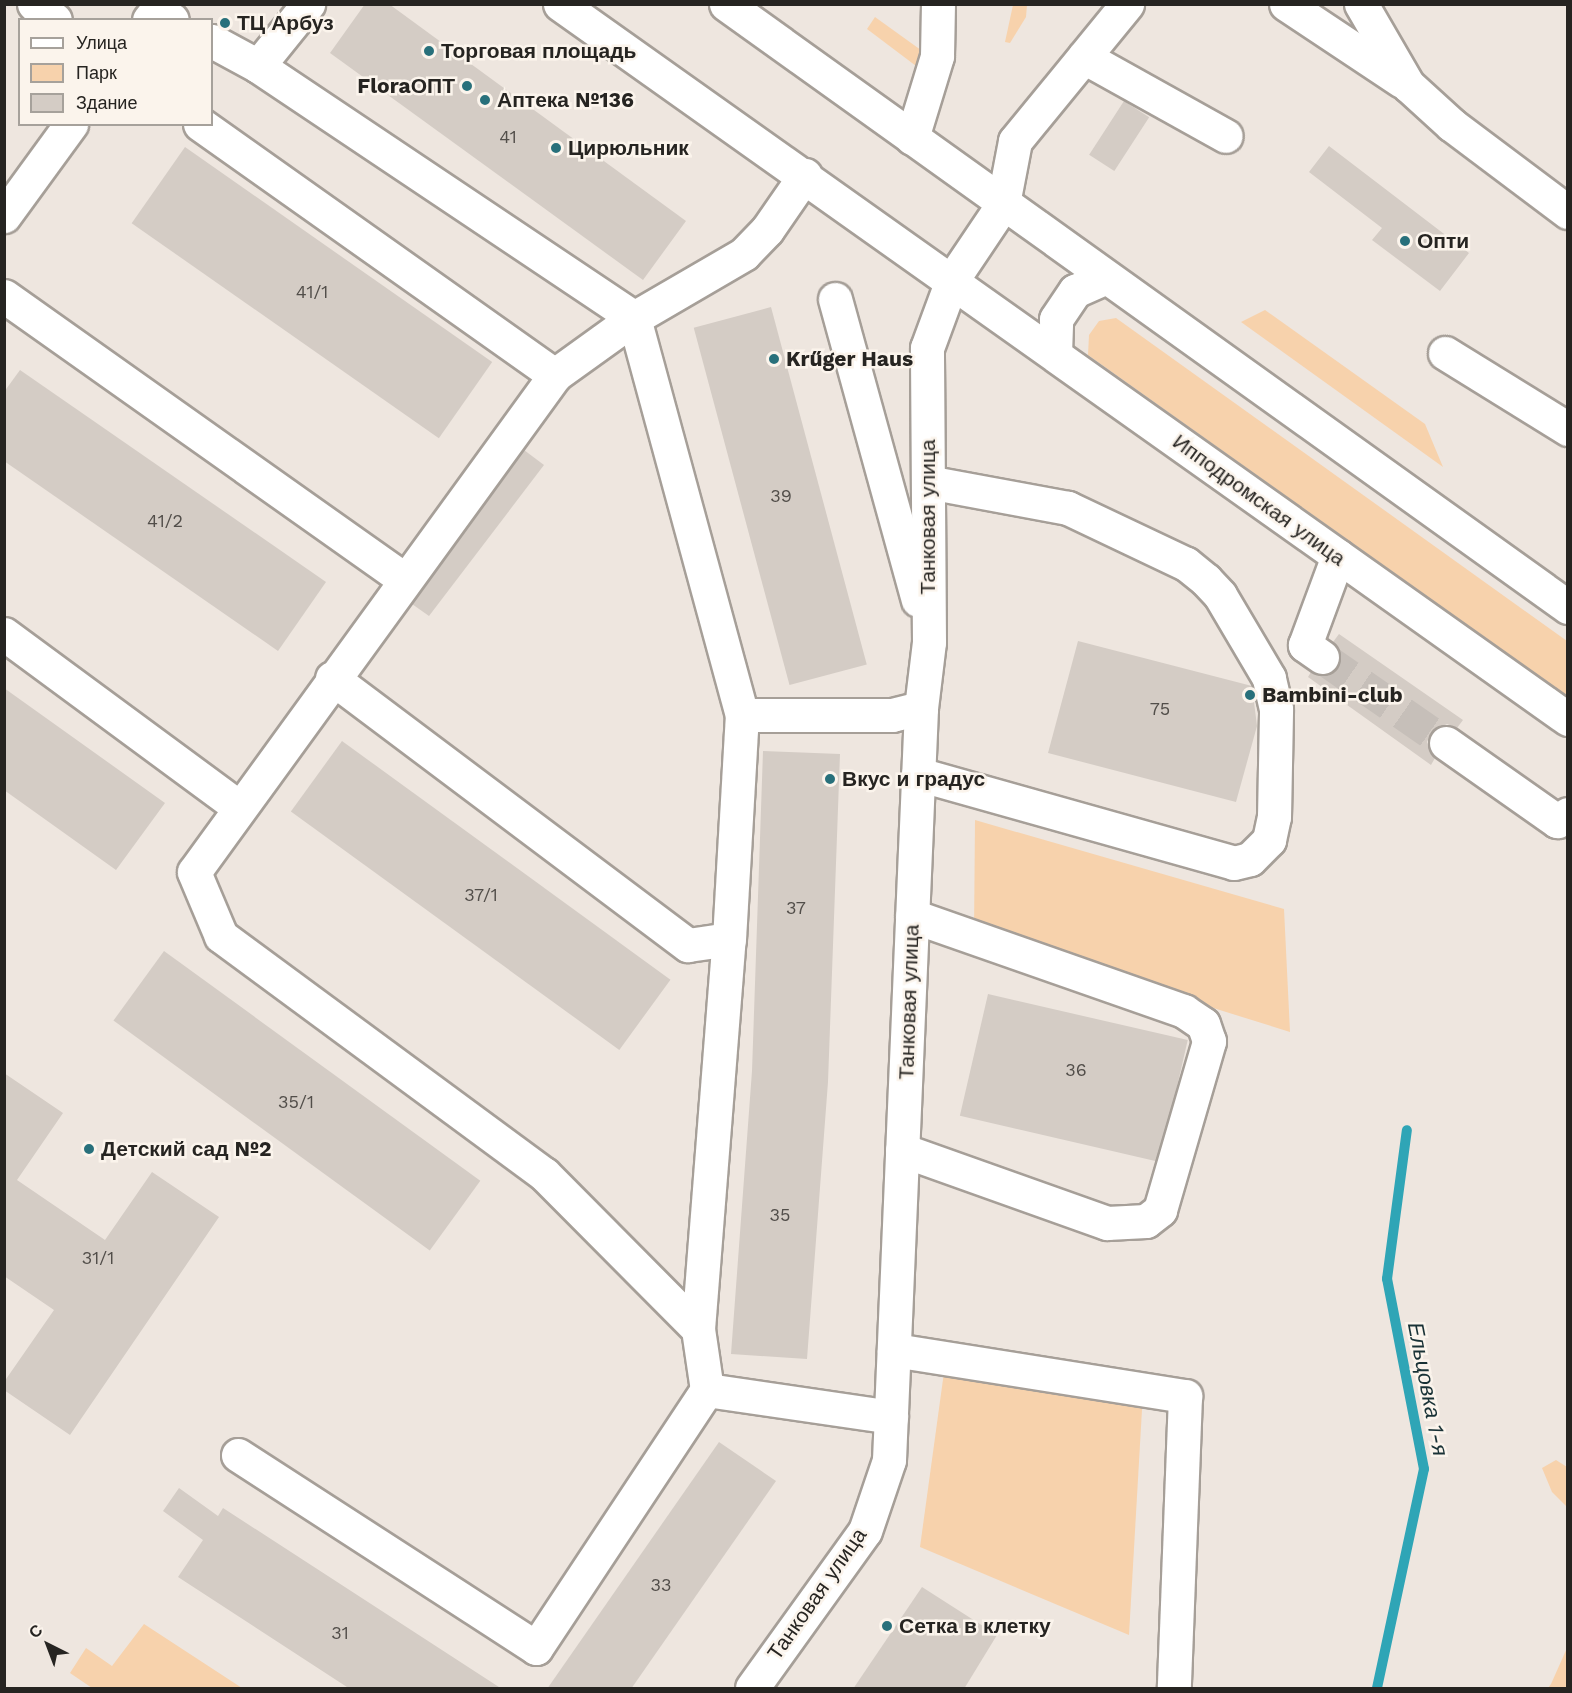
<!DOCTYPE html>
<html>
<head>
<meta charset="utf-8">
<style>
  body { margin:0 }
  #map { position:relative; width:1572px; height:1693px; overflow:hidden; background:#eee6df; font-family:"Work Sans",sans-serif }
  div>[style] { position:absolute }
  .green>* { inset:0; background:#f7d2ac }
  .stream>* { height:10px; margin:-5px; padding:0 5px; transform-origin:5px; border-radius:5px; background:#2fa5b6 }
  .building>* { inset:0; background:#d4ccc5; transform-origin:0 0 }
  .minor-tunnel>* { height:33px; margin-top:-16.5px; transform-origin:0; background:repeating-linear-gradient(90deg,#c6bfb9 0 33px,transparent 0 49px) }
  .roads { filter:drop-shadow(2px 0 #a69f98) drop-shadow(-2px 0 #a69f98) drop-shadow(0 2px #a69f98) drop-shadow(0 -2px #a69f98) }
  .minor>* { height:33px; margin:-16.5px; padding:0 16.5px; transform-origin:16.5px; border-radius:16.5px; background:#fff }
  .highway>* { height:33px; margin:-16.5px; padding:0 16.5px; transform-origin:16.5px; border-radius:16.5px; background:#fff }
  .dots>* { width:16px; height:16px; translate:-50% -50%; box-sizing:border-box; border:3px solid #fbf4ec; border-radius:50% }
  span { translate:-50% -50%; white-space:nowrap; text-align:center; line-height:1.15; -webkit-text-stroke:5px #fbf4ec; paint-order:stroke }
  .number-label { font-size:18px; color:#524e4a }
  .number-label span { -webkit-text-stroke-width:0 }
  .poi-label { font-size:21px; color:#262421; font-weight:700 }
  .left { translate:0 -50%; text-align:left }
  .right { translate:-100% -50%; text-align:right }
  .street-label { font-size:21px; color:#262421 }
  .water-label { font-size:22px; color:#193236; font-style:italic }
  .frame { position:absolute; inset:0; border:6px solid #262421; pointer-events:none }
  .legend { position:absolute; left:18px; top:18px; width:195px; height:108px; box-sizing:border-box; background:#fbf4ec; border:2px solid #a6a19b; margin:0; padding:8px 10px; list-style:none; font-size:18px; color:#262421 }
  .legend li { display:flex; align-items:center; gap:12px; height:30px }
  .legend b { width:30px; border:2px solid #a6a19b }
  .north { position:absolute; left:18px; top:1615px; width:60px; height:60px; -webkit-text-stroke:4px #fbf4ec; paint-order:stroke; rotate:318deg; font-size:16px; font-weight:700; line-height:24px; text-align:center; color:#262421 }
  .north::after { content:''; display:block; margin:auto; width:21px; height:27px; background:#262421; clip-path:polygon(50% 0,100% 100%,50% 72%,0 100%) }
</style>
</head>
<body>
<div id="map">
  <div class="green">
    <i style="clip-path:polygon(1013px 5px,1027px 5px,1026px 17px,1010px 43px,1005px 42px)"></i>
    <i style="clip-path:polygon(875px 17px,932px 58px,928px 75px,867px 29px)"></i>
    <i style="clip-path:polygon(1265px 310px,1425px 424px,1443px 467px,1241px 322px)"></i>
    <i style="clip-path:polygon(1116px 318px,1567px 641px,1567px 696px,1088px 355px,1089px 335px,1099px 321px)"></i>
    <i style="clip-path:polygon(975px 820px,1284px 909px,1290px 1032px,974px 933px)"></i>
    <i style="clip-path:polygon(948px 1343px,1144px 1375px,1129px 1635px,920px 1547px)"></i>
    <i style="clip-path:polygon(1556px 1460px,1567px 1467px,1567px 1507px,1552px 1492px,1542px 1468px)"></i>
    <i style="clip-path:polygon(144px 1624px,242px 1688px,92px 1688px,70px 1673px,86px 1648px,112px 1666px)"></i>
    <i style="clip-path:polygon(1567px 1648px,1567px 1688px,1548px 1688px,1551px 1684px)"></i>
  </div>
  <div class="stream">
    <i style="left:1377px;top:1688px;width:224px;rotate:-77.9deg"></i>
    <i style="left:1424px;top:1469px;width:194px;rotate:-101deg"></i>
    <i style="left:1387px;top:1279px;width:150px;rotate:-82.4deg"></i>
  </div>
  <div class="building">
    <i style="clip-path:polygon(365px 4px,389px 4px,686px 221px,643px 280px,330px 53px)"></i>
    <i style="left:1124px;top:101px;width:30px;height:64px;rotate:33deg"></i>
    <i style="clip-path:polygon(1329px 146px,1469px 253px,1440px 291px,1372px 240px,1382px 228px,1309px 172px)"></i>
    <i style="left:185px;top:147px;width:375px;height:93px;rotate:35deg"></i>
    <i style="left:771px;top:307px;width:370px;height:80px;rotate:75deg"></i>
    <i style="clip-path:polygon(20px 370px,326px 582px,278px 651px,4px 461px,4px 392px)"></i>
    <i style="clip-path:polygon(524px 450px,544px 465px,429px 616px,412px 604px)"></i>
    <i style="clip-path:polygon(1339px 634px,1463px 720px,1457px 728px,1447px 724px,1431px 732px,1427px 742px,1435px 758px,1431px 765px,1308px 677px,1311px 672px,1321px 676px,1337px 668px,1341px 658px,1333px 642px)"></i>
    <i style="clip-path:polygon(1078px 641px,1252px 686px,1257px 726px,1236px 802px,1048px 753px)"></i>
    <i style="clip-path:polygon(4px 688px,165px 803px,116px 870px,4px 790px)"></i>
    <i style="left:342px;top:741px;width:406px;height:87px;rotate:36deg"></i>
    <i style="clip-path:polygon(763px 751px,840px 754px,828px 1082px,807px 1359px,731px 1354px,752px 1071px)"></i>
    <i style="left:164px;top:951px;width:391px;height:86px;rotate:36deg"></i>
    <i style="left:988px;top:994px;width:205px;height:125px;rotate:13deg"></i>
    <i style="clip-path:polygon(4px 1073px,63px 1113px,17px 1180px,105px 1240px,152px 1172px,219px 1217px,70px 1435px,4px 1390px,4px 1382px,54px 1310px,4px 1276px)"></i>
    <i style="clip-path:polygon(719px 1442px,776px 1481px,631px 1689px,547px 1689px)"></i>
    <i style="clip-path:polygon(179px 1488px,218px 1516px,223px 1508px,502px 1689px,350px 1689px,178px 1577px,203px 1540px,163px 1511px)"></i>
    <i style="clip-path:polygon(922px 1587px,997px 1635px,964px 1689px,853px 1689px)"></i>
  </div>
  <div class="minor-tunnel">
    <i style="left:1322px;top:657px;width:151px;rotate:34.7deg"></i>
  </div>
  <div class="roads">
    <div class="minor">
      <i style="left:34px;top:4px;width:26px;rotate:37deg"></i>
      <i style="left:1286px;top:4px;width:139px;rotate:33.6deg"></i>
      <i style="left:1361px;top:4px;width:94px;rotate:59.9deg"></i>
      <i style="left:1408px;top:85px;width:59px;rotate:42.3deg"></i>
      <i style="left:1452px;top:125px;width:145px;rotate:36.9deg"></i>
      <i style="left:149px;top:20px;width:11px;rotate:-52deg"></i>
      <i style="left:156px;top:11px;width:18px;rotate:29deg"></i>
      <i style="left:212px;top:41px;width:52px;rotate:28.5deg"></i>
      <i style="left:258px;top:66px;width:80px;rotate:-51.1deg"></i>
      <i style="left:1084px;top:57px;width:162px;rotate:29.1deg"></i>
      <i style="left:258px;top:66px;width:453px;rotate:33.8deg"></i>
      <i style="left:634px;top:318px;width:411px;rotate:74.8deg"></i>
      <i style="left:742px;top:715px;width:150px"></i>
      <i style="left:892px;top:715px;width:30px;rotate:-14deg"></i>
      <i style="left:200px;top:124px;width:435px;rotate:35.3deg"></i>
      <i style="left:912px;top:138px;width:86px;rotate:-73deg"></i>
      <i style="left:937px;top:56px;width:52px;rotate:-88.9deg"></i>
      <i style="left:805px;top:175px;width:67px;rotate:124.6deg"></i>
      <i style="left:767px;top:230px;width:33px;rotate:134deg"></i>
      <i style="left:744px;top:254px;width:127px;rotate:149.8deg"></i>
      <i style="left:634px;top:318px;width:97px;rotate:144.2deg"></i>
      <i style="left:555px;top:375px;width:614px;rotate:125.99deg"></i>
      <i style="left:194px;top:872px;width:69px;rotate:67.1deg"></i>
      <i style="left:221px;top:936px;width:401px;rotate:36.4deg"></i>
      <i style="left:544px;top:1174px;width:218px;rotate:45.2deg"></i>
      <i style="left:698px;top:1329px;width:62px;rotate:81.6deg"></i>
      <i style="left:707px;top:1390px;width:186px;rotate:8.3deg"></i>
      <i style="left:4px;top:216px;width:114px;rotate:-53.9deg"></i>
      <i style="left:4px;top:296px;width:489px;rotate:35.3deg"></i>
      <i style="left:835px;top:299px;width:312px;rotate:74.6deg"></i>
      <i style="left:1445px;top:353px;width:145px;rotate:31.7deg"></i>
      <i style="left:4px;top:634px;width:292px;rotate:36.4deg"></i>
      <i style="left:1322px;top:657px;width:21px;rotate:-145deg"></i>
      <i style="left:1305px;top:645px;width:95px;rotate:-69.7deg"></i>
      <i style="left:332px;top:678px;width:445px;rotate:36.9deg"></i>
      <i style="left:688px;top:945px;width:41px;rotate:-8.3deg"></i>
      <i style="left:1446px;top:743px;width:136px;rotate:35.1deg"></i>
      <i style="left:1557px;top:821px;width:13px;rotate:-32deg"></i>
      <i style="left:918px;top:774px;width:328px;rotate:15.7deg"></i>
      <i style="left:1234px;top:863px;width:16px;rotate:-14deg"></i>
      <i style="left:1250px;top:859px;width:27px;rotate:-45deg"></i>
      <i style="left:1269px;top:840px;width:24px;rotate:-78deg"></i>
      <i style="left:1274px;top:817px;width:108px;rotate:-88.9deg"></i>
      <i style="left:1276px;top:709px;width:32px;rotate:-103deg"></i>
      <i style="left:1269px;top:678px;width:96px;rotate:-120.6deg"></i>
      <i style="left:1220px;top:595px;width:21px;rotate:-133deg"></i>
      <i style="left:1206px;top:580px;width:26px;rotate:-141deg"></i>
      <i style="left:1186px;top:564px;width:131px;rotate:-154.6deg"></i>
      <i style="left:1068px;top:508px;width:142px;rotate:-169.5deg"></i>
      <i style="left:902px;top:1150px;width:218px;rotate:19.6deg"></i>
      <i style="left:1107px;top:1223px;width:39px;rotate:-3deg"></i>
      <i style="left:1146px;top:1221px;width:18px;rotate:-38deg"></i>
      <i style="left:1160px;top:1210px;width:176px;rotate:-73.8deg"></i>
      <i style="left:1209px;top:1041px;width:18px;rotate:-109deg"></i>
      <i style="left:1203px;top:1024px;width:23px;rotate:-146deg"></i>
      <i style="left:1184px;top:1011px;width:288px;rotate:-160.7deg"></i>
      <i style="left:698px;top:1329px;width:391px;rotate:-85.5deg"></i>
      <i style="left:729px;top:939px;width:224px;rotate:-86.7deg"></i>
      <i style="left:894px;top:1350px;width:295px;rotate:9deg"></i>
      <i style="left:1185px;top:1396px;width:292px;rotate:92.2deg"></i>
      <i style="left:238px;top:1455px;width:355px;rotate:32.9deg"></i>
      <i style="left:536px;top:1648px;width:310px;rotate:-56.5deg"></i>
      <i style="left:752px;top:1688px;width:193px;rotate:-54.3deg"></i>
      <i style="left:865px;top:1531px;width:75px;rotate:-71.3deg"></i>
      <i style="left:889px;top:1460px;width:753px;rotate:-87.56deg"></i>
      <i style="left:921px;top:708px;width:66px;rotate:-83.1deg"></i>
      <i style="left:929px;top:642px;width:294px;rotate:-90.4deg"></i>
      <i style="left:927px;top:348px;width:72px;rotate:-69.8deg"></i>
      <i style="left:952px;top:280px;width:92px;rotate:-56.1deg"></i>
      <i style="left:1003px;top:204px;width:64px;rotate:-79.2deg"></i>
      <i style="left:1015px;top:141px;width:177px;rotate:-50.7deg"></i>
    </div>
    <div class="highway">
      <i style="left:560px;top:4px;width:1236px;rotate:35.35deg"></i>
      <i style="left:726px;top:4px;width:1036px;rotate:35.61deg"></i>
      <i style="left:1055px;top:354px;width:35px;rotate:-88deg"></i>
      <i style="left:1056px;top:319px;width:34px;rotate:-56deg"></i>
      <i style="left:1075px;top:291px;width:34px;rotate:-24deg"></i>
    </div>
  </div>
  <div class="dots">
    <i style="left:225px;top:23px;background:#28707b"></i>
    <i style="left:429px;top:51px;background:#28707b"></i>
    <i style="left:467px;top:86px;background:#28707b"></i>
    <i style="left:485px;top:100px;background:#28707b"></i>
    <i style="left:556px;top:148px;background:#28707b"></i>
    <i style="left:1405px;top:241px;background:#28707b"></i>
    <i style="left:774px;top:359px;background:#28707b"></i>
    <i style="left:1250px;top:695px;background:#28707b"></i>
    <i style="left:830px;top:779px;background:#28707b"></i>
    <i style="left:89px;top:1149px;background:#28707b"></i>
    <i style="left:887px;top:1626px;background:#28707b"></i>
  </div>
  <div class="number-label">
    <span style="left:508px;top:137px">41</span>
    <span style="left:312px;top:292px">41/1</span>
    <span style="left:781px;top:496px">39</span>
    <span style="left:165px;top:521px">41/2</span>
    <span style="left:1160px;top:709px">75</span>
    <span style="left:481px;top:895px">37/1</span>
    <span style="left:796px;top:908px">37</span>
    <span style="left:1076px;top:1070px">36</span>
    <span style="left:296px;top:1102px">35/1</span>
    <span style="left:780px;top:1215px">35</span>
    <span style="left:98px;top:1258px">31/1</span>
    <span style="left:661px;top:1585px">33</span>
    <span style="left:340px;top:1633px">31</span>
  </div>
  <div class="poi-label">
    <span class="left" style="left:237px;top:23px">ТЦ Арбуз</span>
    <span class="left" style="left:441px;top:51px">Торговая площадь</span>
    <span class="right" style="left:455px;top:86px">FloraОПТ</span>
    <span class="left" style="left:497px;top:100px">Аптека №136</span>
    <span class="left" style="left:568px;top:148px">Цирюльник</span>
    <span class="left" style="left:1417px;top:241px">Опти</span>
    <span class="left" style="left:786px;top:359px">Krűger Haus</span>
    <span class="left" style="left:1262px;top:695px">Bambini-club</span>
    <span class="left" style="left:842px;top:779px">Вкус и градус</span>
    <span class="left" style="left:101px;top:1149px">Детский сад №2</span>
    <span class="left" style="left:899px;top:1626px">Сетка в клетку</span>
  </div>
  <div class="street-label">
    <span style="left:1259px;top:500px;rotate:36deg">Ипподромская улица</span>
    <span style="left:928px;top:517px;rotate:-90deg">Танковая улица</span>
    <span style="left:909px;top:1002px;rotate:-88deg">Танковая улица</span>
    <span style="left:817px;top:1594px;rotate:-55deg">Танковая улица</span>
  </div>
  <div class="water-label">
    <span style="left:1428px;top:1389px;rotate:79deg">Ельцовка 1-я</span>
  </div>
  <div class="frame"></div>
  <ul class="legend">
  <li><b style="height:8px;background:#fff"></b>Улица</li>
  <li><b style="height:16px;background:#f7d2ac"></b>Парк</li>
  <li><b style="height:16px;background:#d4ccc5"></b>Здание</li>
  </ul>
  <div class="north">С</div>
</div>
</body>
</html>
